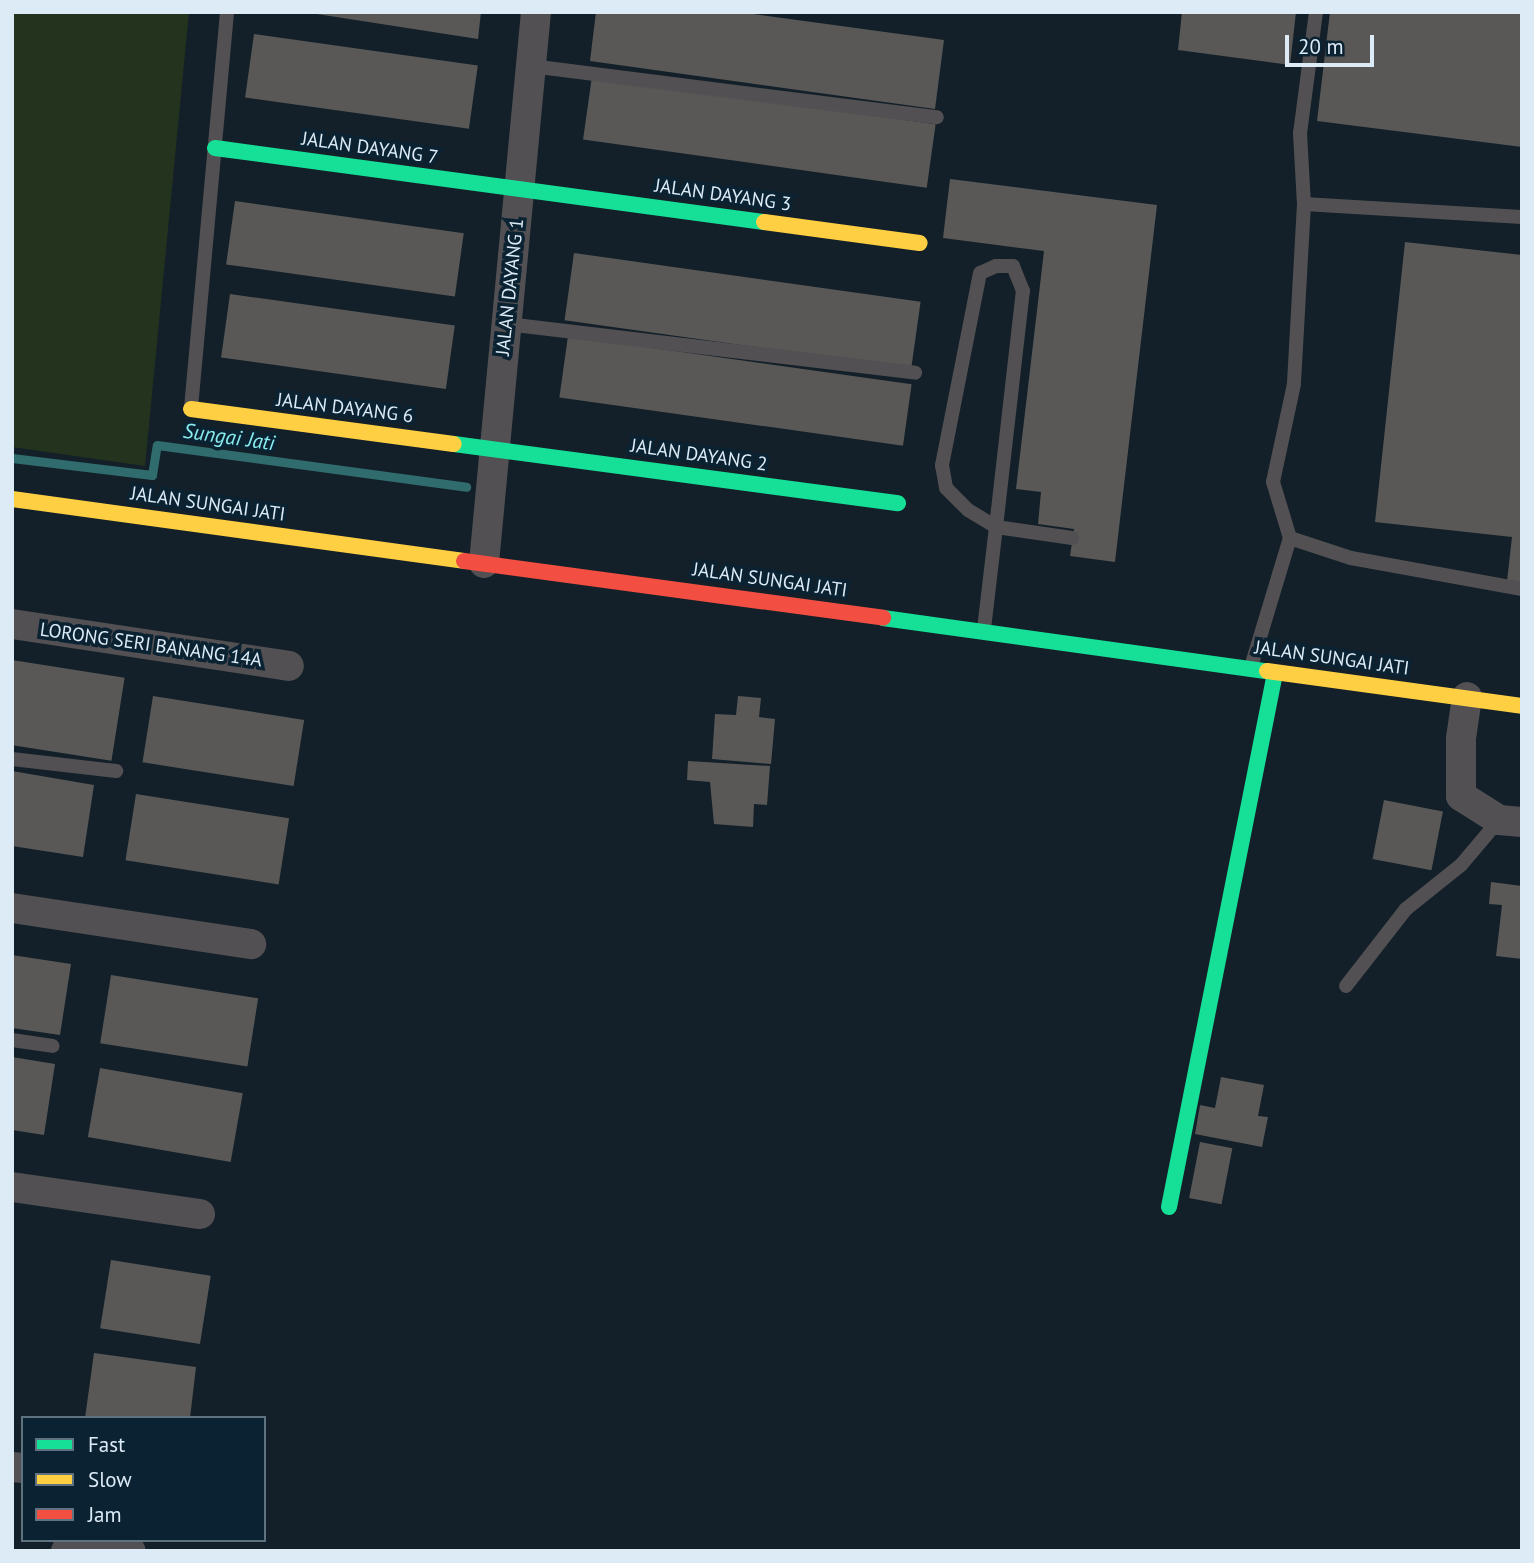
<!DOCTYPE html>
<html>
<head>
<meta charset="utf-8">
<style>
  body { margin:0 }
  #map { position:relative; width:1534px; height:1563px; overflow:hidden; background:#132029; font-family:"PT Sans",sans-serif }
  div>[style] { position:absolute }
  .green>* { inset:0; background:#24331d }
  .stream>* { height:9px; margin:-4.5px; padding:0 4.5px; transform-origin:4.5px; border-radius:4.5px; background:#306b6d }
  .building>* { inset:0; background:#595856; transform-origin:0 0 }
  .lane>* { height:14px; margin:-7px; padding:0 7px; transform-origin:7px; border-radius:7px; background:#525052 }
  .street>* { height:30px; margin:-15px; padding:0 15px; transform-origin:15px; border-radius:15px; background:#525052 }
  .fast>* { height:16px; margin:-8px; padding:0 8px; transform-origin:8px; border-radius:8px; background:#16e098 }
  .slow>* { height:16px; margin:-8px; padding:0 8px; transform-origin:8px; border-radius:8px; background:#ffcf43 }
  .jam>* { height:16px; margin:-8px; padding:0 8px; transform-origin:8px; border-radius:8px; background:#f24e42 }
  span { translate:-50% -50%; white-space:nowrap; text-align:center; line-height:1.15; -webkit-text-stroke:7px #0a2232; paint-order:stroke }
  .street-label { font-size:19px; color:#dcebf6 }
  .water-label { font-size:21px; color:#89edf0; font-style:italic }
  .frame { position:absolute; inset:0; border:14px solid #dcebf6; pointer-events:none }
  .legend { position:absolute; left:21px; top:1416px; width:245px; height:126px; box-sizing:border-box; background:#0a2232; border:2px solid #5e7280; margin:0; padding:9px 12px; list-style:none; font-size:21px; color:#dcebf6 }
  .legend li { display:flex; align-items:center; gap:14px; height:35px }
  .legend b { width:35px; border:2px solid #5e7280 }
  .scale { position:absolute; left:1285px; top:35px; width:89px; height:32px; box-sizing:border-box; border:4px solid #dcebf6; border-top:0; padding-left:9px; font-size:21px; line-height:24px; white-space:nowrap; color:#dcebf6; -webkit-text-stroke:5px #0a2232; paint-order:stroke }
</style>
</head>
<body>
<div id="map">
  <div class="green">
    <i style="clip-path:polygon(12px 12px,189px 12px,145px 466px,12px 447px)"></i>
  </div>
  <div class="stream">
    <i style="left:12px;top:458px;width:141px;rotate:6.9deg"></i>
    <i style="left:152px;top:475px;width:30px;rotate:-81deg"></i>
    <i style="left:157px;top:445px;width:312px;rotate:7.7deg"></i>
  </div>
  <div class="building">
    <i style="clip-path:polygon(304px 12px,481px 12px,478px 39px)"></i>
    <i style="clip-path:polygon(596px 12px,739px 12px,944px 40px,935px 109px,590px 61px)"></i>
    <i style="clip-path:polygon(1182px 12px,1296px 12px,1290px 65px,1178px 50px)"></i>
    <i style="clip-path:polygon(1330px 12px,1522px 12px,1522px 147px,1317px 121px)"></i>
    <i style="left:254px;top:34px;width:226px;height:64px;rotate:8deg"></i>
    <i style="left:592px;top:76px;width:347px;height:64px;rotate:8deg"></i>
    <i style="clip-path:polygon(950px 179px,1157px 205px,1115px 562px,1070px 556px,1074px 529px,1038px 524px,1041px 492px,1016px 489px,1044px 251px,943px 238px)"></i>
    <i style="left:235px;top:201px;width:231px;height:64px;rotate:8deg"></i>
    <i style="clip-path:polygon(1405px 242px,1522px 255px,1522px 591px,1506px 590px,1512px 537px,1375px 522px)"></i>
    <i style="left:574px;top:253px;width:350px;height:68px;rotate:8deg"></i>
    <i style="left:230px;top:294px;width:227px;height:64px;rotate:8deg"></i>
    <i style="left:568px;top:336px;width:347px;height:62px;rotate:8deg"></i>
    <i style="left:12px;top:660px;width:114px;height:84px;rotate:9deg"></i>
    <i style="left:153px;top:696px;width:153px;height:67px;rotate:9deg"></i>
    <i style="clip-path:polygon(738px 696px,761px 698px,759px 717px,775px 719px,771px 764px,712px 759px,715px 714px,736px 715px)"></i>
    <i style="clip-path:polygon(688px 761px,770px 766px,767px 805px,754px 804px,753px 827px,714px 824px,710px 782px,687px 780px)"></i>
    <i style="clip-path:polygon(12px 771px,94px 785px,83px 857px,12px 846px)"></i>
    <i style="left:136px;top:794px;width:155px;height:67px;rotate:9deg"></i>
    <i style="left:1384px;top:800px;width:60px;height:60px;rotate:11deg"></i>
    <i style="clip-path:polygon(1491px 882px,1522px 886px,1522px 959px,1496px 956px,1502px 905px,1489px 904px)"></i>
    <i style="clip-path:polygon(12px 955px,71px 964px,60px 1035px,12px 1028px)"></i>
    <i style="left:111px;top:975px;width:149px;height:69px;rotate:9deg"></i>
    <i style="clip-path:polygon(12px 1057px,55px 1064px,44px 1135px,12px 1130px)"></i>
    <i style="left:100px;top:1068px;width:145px;height:70px;rotate:10deg"></i>
    <i style="clip-path:polygon(1221px 1077px,1264px 1085px,1258px 1116px,1268px 1117px,1262px 1147px,1195px 1134px,1200px 1105px,1215px 1108px)"></i>
    <i style="left:1200px;top:1142px;width:33px;height:57px;rotate:11deg"></i>
    <i style="left:111px;top:1260px;width:101px;height:69px;rotate:9deg"></i>
    <i style="clip-path:polygon(94px 1353px,196px 1367px,190px 1418px,85px 1418px)"></i>
  </div>
  <div class="lane">
    <i style="left:1316px;top:12px;width:122px;rotate:97.5deg"></i>
    <i style="left:1300px;top:133px;width:71px;rotate:86.8deg"></i>
    <i style="left:1304px;top:204px;width:180px;rotate:93.2deg"></i>
    <i style="left:1294px;top:384px;width:100px;rotate:102.1deg"></i>
    <i style="left:1273px;top:482px;width:59px;rotate:73.1deg"></i>
    <i style="left:1290px;top:538px;width:64px;rotate:18.2deg"></i>
    <i style="left:1351px;top:558px;width:174px;rotate:10.3deg"></i>
    <i style="left:531px;top:66px;width:409px;rotate:7.2deg"></i>
    <i style="left:1304px;top:204px;width:218px;rotate:3.4deg"></i>
    <i style="left:507px;top:324px;width:411px;rotate:6.8deg"></i>
    <i style="left:191px;top:408px;width:398px;rotate:-84.8deg"></i>
    <i style="left:984px;top:629px;width:103px;rotate:-83.3deg"></i>
    <i style="left:996px;top:527px;width:238px;rotate:-83.5deg"></i>
    <i style="left:1023px;top:291px;width:27px;rotate:-112deg"></i>
    <i style="left:1013px;top:266px;width:17px;rotate:180deg"></i>
    <i style="left:996px;top:266px;width:17px;rotate:156deg"></i>
    <i style="left:980px;top:273px;width:196px;rotate:101.2deg"></i>
    <i style="left:942px;top:465px;width:23px;rotate:80deg"></i>
    <i style="left:946px;top:488px;width:31px;rotate:45deg"></i>
    <i style="left:968px;top:510px;width:33px;rotate:31deg"></i>
    <i style="left:996px;top:527px;width:77px;rotate:8.2deg"></i>
    <i style="left:1251px;top:667px;width:135px;rotate:-73.2deg"></i>
    <i style="left:12px;top:759px;width:105px;rotate:6.6deg"></i>
    <i style="left:1346px;top:986px;width:98px;rotate:-52.1deg"></i>
    <i style="left:1406px;top:909px;width:70px;rotate:-38.7deg"></i>
    <i style="left:1461px;top:865px;width:59px;rotate:-49.8deg"></i>
    <i style="left:12px;top:1040px;width:41px;rotate:8.3deg"></i>
  </div>
  <div class="street">
    <i style="left:484px;top:563px;width:553px;rotate:-84.61deg"></i>
    <i style="left:12px;top:624px;width:280px;rotate:8.6deg"></i>
    <i style="left:1467px;top:697px;width:41px;rotate:98.3deg"></i>
    <i style="left:1461px;top:738px;width:58px;rotate:90deg"></i>
    <i style="left:1461px;top:796px;width:45px;rotate:32.3deg"></i>
    <i style="left:1499px;top:820px;width:23px;rotate:5deg"></i>
    <i style="left:12px;top:908px;width:242px;rotate:8.6deg"></i>
    <i style="left:12px;top:1187px;width:190px;rotate:8.2deg"></i>
    <i style="left:12px;top:1467px;width:11px;rotate:5deg"></i>
    <i style="left:66px;top:1551px;width:20px;rotate:-18deg"></i>
    <i style="left:85px;top:1545px;width:46px;rotate:7.4deg"></i>
  </div>
  <div class="fast">
    <i style="left:215px;top:148px;width:554px;rotate:7.68deg"></i>
    <i style="left:454px;top:444px;width:448px;rotate:7.6deg"></i>
    <i style="left:883px;top:618px;width:388px;rotate:7.9deg"></i>
    <i style="left:1169px;top:1207px;width:544px;rotate:-78.77deg"></i>
  </div>
  <div class="slow">
    <i style="left:764px;top:222px;width:157px;rotate:7.7deg"></i>
    <i style="left:191px;top:409px;width:265px;rotate:7.6deg"></i>
    <i style="left:12px;top:499px;width:456px;rotate:7.8deg"></i>
    <i style="left:1267px;top:671px;width:257px;rotate:7.8deg"></i>
  </div>
  <div class="jam">
    <i style="left:464px;top:561px;width:423px;rotate:7.7deg"></i>
  </div>
  <div class="street-label">
    <span style="left:370px;top:148px;rotate:8deg">JALAN DAYANG 7</span>
    <span style="left:723px;top:195px;rotate:8deg">JALAN DAYANG 3</span>
    <span style="left:510px;top:287px;rotate:-84deg">JALAN DAYANG 1</span>
    <span style="left:345px;top:408px;rotate:7deg">JALAN DAYANG 6</span>
    <span style="left:699px;top:455px;rotate:8deg">JALAN DAYANG 2</span>
    <span style="left:208px;top:504px;rotate:8deg">JALAN SUNGAI JATI</span>
    <span style="left:770px;top:580px;rotate:8deg">JALAN SUNGAI JATI</span>
    <span style="left:151px;top:645px;rotate:8deg">LORONG SERI BANANG 14A</span>
    <span style="left:1332px;top:658px;rotate:8deg">JALAN SUNGAI JATI</span>
  </div>
  <div class="water-label">
    <span style="left:229px;top:437px;rotate:8deg">Sungai Jati</span>
  </div>
  <div class="frame"></div>
  <ul class="legend">
  <li><b style="height:9px;background:#16e098"></b>Fast</li>
  <li><b style="height:9px;background:#ffcf43"></b>Slow</li>
  <li><b style="height:9px;background:#f24e42"></b>Jam</li>
  </ul>
  <div class="scale">20 m</div>
</div>
</body>
</html>
